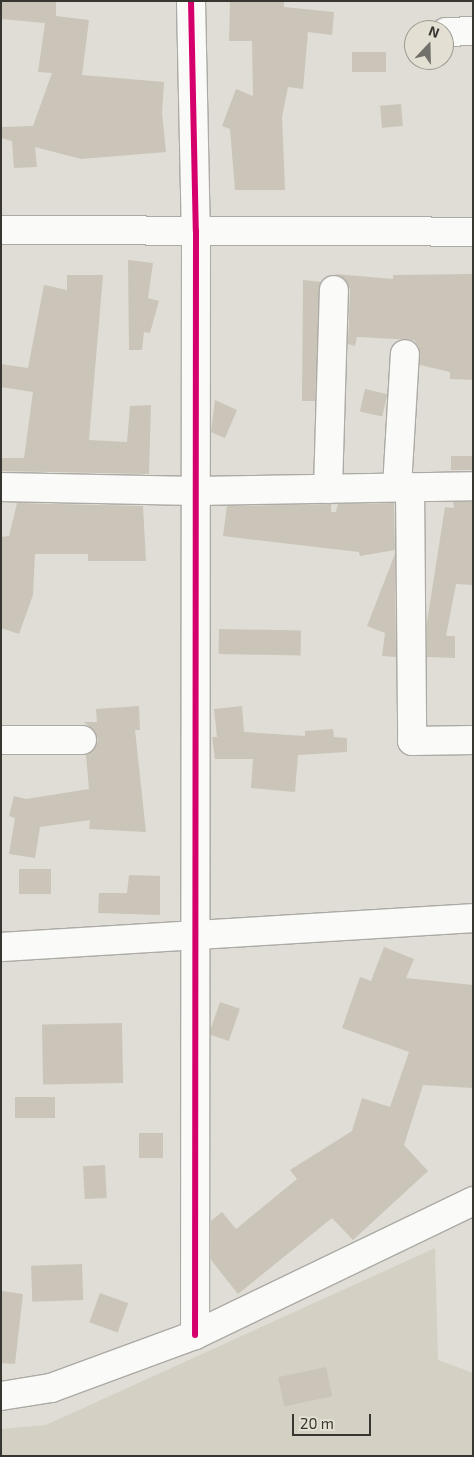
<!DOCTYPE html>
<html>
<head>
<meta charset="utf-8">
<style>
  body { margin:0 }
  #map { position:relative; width:474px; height:1457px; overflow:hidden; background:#dfddd6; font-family:"Exo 2",sans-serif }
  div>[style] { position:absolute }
  .built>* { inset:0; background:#d4d0c3 }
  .building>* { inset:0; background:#cac5b8; transform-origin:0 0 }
  .roads { filter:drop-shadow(1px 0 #acaaa4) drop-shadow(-1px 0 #acaaa4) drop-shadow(0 1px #acaaa4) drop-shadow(0 -1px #acaaa4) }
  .minor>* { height:28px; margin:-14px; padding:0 14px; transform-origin:14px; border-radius:14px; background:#fafaf9 }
  .cycleway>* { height:6px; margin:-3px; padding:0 3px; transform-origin:3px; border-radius:3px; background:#d6006c }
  span { translate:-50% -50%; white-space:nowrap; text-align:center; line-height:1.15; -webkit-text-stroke:4.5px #e3dfd2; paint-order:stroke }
  .frame { position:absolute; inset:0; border:2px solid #373631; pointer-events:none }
  .north { position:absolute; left:404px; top:20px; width:50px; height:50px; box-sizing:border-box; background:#e3dfd2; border:1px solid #9e9b92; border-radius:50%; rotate:21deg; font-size:14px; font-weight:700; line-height:20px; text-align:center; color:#373631 }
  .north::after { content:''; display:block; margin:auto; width:18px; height:22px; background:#72706b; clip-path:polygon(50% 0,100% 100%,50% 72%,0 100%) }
  .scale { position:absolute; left:292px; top:1414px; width:79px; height:22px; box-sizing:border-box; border:2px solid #373631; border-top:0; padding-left:6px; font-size:15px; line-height:18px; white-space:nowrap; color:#373631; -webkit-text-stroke:4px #e3dfd2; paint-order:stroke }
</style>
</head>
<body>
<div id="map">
  <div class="built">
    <i style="clip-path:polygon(435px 1248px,438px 1360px,473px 1373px,473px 1456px,1px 1456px,1px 1429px,46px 1425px)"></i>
  </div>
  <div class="building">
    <i style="clip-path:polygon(1px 1px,56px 1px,56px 16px,89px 20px,82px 75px,164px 82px,162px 113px,166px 152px,81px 159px,35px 147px,37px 167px,14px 168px,12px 141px,1px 138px,1px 127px,33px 126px,52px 73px,38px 72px,45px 23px,1px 19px)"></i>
    <i style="clip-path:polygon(230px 1px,284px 1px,284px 7px,334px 12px,332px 35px,308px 32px,303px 89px,288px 87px,282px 117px,285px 190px,235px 190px,230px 129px,222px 126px,236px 89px,253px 96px,252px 41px,229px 41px)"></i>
    <i style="left:352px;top:52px;width:34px;height:20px"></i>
    <i style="left:401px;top:104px;width:22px;height:21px;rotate:85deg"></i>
    <i style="clip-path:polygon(128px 260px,153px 263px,148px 298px,159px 301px,150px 333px,144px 332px,142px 350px,129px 350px)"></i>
    <i style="clip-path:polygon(335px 274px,393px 279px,393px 275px,473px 274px,473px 380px,450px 379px,450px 372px,420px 365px,419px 347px,414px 340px,357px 337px,355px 346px,348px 344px,350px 290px,347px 282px)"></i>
    <i style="clip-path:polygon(67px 275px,103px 275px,89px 440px,127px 442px,130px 406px,151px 405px,149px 474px,1px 471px,1px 458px,24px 458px,33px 392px,1px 387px,1px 364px,28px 368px,44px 285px,67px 290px)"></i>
    <i style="clip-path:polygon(303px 280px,321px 282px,315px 401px,302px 401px)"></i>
    <i style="left:365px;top:389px;width:23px;height:23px;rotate:13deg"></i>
    <i style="clip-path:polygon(215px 400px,237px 410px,225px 438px,211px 432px)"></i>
    <i style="left:473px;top:456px;width:14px;height:22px;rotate:90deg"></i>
    <i style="clip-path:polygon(453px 502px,473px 502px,473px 585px,456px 584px,446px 636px,455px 636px,455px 658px,427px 657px,427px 622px,445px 507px,454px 508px)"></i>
    <i style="clip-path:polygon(17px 503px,143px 506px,146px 561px,88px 561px,88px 554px,35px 554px,33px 595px,19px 634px,1px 628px,1px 537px,9px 536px)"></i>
    <i style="clip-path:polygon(394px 503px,395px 550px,360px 556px,359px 552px,223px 536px,227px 506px,331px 504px,331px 512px,336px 512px,338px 504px)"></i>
    <i style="clip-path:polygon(395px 554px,396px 657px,382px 656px,385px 633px,367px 626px)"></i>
    <i style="left:219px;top:629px;width:82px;height:25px;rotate:1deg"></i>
    <i style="clip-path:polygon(139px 706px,140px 730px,135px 730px,146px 832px,89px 829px,90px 820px,40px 827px,35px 858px,9px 854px,15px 818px,9px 816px,14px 796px,26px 799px,89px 789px,86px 755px,95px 748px,98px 740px,95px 732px,84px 722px,97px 722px,96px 709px)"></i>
    <i style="clip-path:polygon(242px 706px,244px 732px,305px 736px,305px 731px,333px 729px,334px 737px,347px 738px,347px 752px,298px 755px,295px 792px,251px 788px,253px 759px,215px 759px,212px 737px,217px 737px,214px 709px)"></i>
    <i style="left:19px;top:869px;width:32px;height:25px"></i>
    <i style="clip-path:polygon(129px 875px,160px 876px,160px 915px,98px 913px,99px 893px,127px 893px)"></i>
    <i style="clip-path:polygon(384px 947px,414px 959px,406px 978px,473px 985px,473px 1088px,423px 1085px,404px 1145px,428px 1171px,353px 1240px,332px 1218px,238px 1294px,211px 1260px,211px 1221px,222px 1212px,236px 1229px,297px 1179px,290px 1170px,352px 1131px,362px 1098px,390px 1107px,409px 1052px,342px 1028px,360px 977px,371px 981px)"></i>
    <i style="left:220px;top:1002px;width:21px;height:34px;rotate:19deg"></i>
    <i style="left:122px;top:1023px;width:60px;height:80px;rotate:89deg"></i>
    <i style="left:15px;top:1097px;width:40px;height:21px"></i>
    <i style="left:139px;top:1133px;width:24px;height:25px"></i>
    <i style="left:105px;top:1165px;width:33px;height:22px;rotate:87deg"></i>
    <i style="left:82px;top:1264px;width:36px;height:51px;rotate:88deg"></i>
    <i style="clip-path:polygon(1px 1291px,23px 1294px,15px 1364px,1px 1363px)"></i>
    <i style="left:100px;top:1293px;width:30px;height:31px;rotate:20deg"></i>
    <i style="left:326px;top:1367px;width:30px;height:49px;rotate:78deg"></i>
  </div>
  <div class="roads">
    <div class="minor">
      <i style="left:191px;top:1px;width:230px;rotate:88.8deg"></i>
      <i style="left:196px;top:231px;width:1104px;rotate:90.05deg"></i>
      <i style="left:446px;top:32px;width:27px;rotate:-2deg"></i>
      <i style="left:1px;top:230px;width:472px;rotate:0.2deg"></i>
      <i style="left:1px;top:487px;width:194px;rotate:1.2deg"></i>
      <i style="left:195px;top:491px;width:278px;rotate:-1deg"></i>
      <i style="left:397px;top:487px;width:133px;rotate:-86.6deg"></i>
      <i style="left:410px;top:487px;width:254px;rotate:89.5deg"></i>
      <i style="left:412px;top:741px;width:61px;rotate:-0.9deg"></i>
      <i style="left:328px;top:489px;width:199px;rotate:-88.3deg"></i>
      <i style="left:1px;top:740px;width:81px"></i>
      <i style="left:1px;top:947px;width:473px;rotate:-3.5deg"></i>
      <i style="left:1px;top:1396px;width:51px;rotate:-9.1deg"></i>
      <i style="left:51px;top:1388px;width:153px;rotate:-20.2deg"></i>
      <i style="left:195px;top:1335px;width:309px;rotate:-25.7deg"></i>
    </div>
  </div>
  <div class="cycleway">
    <i style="left:191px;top:1px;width:230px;rotate:88.8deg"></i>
    <i style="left:196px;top:231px;width:1104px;rotate:90.05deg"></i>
  </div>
  <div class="frame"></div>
  <div class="north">N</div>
  <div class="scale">20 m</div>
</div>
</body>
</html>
